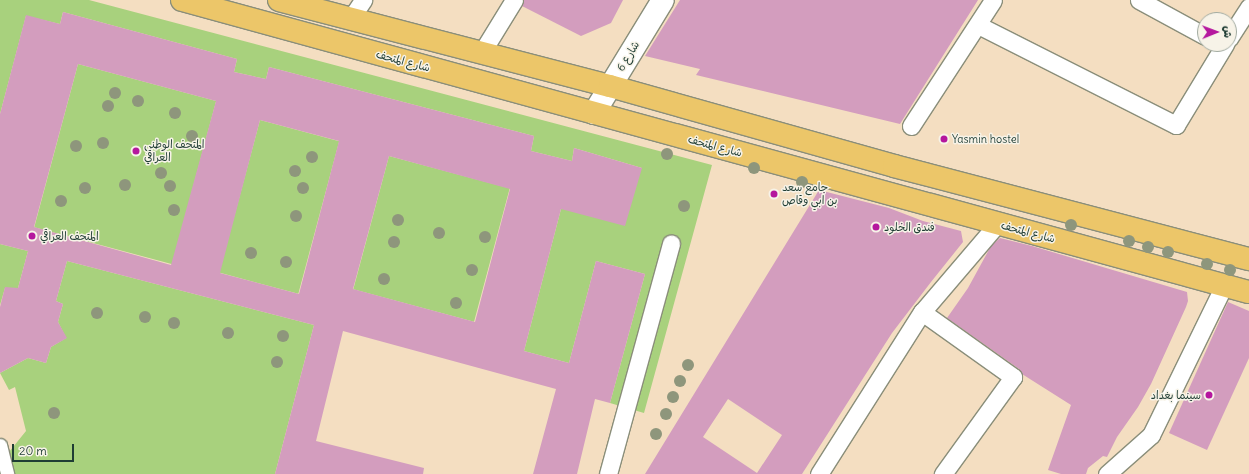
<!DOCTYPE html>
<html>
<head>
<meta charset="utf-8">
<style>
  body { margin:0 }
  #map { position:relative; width:1249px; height:474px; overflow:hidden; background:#f4dec1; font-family:Delius,"Playpen Sans Arabic",sans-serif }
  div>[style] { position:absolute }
  .green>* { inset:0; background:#a8d17d; transform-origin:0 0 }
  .building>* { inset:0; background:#d39dbe }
  .roads { filter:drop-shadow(1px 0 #8a8e7a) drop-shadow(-1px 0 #8a8e7a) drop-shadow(0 1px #8a8e7a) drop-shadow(0 -1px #8a8e7a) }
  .pedestrian>* { height:13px; margin:-6.5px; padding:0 6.5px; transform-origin:6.5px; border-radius:6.5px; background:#fff }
  .minor>* { height:17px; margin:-8.5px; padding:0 8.5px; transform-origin:8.5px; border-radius:8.5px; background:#fff }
  .tertiary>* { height:22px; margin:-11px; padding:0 11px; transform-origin:11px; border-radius:11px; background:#fff }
  .primary>* { height:22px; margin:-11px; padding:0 11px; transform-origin:11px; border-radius:11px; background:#ecc669 }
  .trees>* { width:12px; height:12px; margin:-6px; border-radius:50%; background:#8e967c }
  .dots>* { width:11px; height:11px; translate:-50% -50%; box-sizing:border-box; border:2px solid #f7f3e8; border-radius:50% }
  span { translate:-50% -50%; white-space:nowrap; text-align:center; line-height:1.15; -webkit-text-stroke:3px #f7f3e8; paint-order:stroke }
  .street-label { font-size:11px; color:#1f3d34 }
  .poi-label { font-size:11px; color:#1f3d34 }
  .left { translate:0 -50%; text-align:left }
  .right { translate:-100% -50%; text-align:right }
  .north { position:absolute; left:1197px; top:12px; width:40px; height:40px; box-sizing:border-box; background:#f7f3e8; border:1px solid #a1aaa0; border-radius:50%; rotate:89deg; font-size:11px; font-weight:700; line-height:16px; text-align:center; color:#1f3d34 }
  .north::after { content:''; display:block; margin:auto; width:14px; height:18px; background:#b5179e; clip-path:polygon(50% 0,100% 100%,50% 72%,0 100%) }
  .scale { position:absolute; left:12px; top:444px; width:62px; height:18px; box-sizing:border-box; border:2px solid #1f3d34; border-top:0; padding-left:5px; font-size:12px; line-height:14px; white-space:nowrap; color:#1f3d34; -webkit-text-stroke:3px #f7f3e8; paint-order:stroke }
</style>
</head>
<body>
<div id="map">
  <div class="green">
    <i style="clip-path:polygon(0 0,89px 0,712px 165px,644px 413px,610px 403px,645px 274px,596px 261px,569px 363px,524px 351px,561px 209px,642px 168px,574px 148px,572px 161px,531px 151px,534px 136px,269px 67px,266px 79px,234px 72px,237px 59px,63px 12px,60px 24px,26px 16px,0 114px)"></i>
    <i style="left:78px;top:64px;width:143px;height:169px;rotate:15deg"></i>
    <i style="left:260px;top:120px;width:82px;height:158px;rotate:15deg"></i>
    <i style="left:389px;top:156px;width:125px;height:138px;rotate:15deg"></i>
    <i style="clip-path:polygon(0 244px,28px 251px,18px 288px,5px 288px,0 305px)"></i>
    <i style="clip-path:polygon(67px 261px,314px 325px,275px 474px,14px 474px,9px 452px,26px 431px,15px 387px,9px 390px,0 373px,28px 358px,46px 363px,51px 347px,66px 338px,58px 322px,63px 304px,56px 301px)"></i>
  </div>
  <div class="building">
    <i style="clip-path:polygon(524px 0,623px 0,611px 23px,581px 36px,522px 6px)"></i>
    <i style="clip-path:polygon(680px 0,978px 0,900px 124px,696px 75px,700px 69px,645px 56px)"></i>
    <i style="clip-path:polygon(evenodd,63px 12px,237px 59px,234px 72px,266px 79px,269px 67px,534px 136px,531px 151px,572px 161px,574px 148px,642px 168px,625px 226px,561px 209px,524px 351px,569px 363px,596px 261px,645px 274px,610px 403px,595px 399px,577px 474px,533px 474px,556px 389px,343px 331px,316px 441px,424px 468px,423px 474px,275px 474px,314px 325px,67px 261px,56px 301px,63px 304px,58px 322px,67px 338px,51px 347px,46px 363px,28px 358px,0 373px,0 307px,5px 287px,18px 288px,28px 251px,0 244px,0 114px,26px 15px,60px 24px,63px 12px,78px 64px,216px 101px,171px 265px,34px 227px,78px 64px,63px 12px,260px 120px,339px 141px,299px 294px,220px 273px,260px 120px,63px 12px,389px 156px,510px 189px,475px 322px,353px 289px,389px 156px)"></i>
    <i style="clip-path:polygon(evenodd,819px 190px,889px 208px,923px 221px,961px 231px,963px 242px,931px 282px,892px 333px,802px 474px,645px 474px,819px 190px,728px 399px,782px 435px,757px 473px,703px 437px,728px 399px)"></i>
    <i style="clip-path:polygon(1000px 238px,1032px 246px,1187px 292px,1188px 301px,1186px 307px,1151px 384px,1138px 407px,1117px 437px,1107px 457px,1103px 456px,1088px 468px,1086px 474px,1061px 474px,1048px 470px,1071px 405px,1022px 374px,1019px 369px,947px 318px,968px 288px,991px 246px)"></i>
    <i style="clip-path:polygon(1228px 302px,1249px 311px,1249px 358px,1207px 450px,1169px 433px)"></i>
  </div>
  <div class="roads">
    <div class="pedestrian">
      <i style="left:0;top:445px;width:30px;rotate:76deg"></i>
    </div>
    <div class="minor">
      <i style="left:1139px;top:0;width:75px;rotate:28.6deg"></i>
      <i style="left:351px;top:18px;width:22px;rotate:-56deg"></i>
      <i style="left:978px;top:25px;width:222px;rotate:26.8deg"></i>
      <i style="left:1176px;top:125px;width:95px;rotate:-58.8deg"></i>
      <i style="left:1229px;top:38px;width:37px;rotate:-57deg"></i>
      <i style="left:482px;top:52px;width:61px;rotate:-58.4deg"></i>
      <i style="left:911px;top:126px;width:150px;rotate:-56.9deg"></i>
      <i style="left:922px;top:312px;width:112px;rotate:35.5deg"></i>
      <i style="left:1013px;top:377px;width:120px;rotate:125.8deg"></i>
      <i style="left:608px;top:474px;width:239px;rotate:-74.7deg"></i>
      <i style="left:819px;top:474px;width:192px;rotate:-57.6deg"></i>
      <i style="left:922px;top:312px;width:117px;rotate:-49.5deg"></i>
      <i style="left:1107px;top:474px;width:59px;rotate:-41.6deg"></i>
      <i style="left:1151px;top:435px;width:167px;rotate:-64deg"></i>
    </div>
    <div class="tertiary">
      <i style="left:594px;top:113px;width:132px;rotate:-58.6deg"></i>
    </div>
    <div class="primary">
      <i style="left:182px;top:0;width:1106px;rotate:15.31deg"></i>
      <i style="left:279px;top:0;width:342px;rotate:14.6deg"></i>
      <i style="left:610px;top:86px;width:295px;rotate:15.7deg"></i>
      <i style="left:894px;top:166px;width:367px;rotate:14.7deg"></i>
    </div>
  </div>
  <div class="trees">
    <i style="left:115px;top:93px"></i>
    <i style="left:138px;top:101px"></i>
    <i style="left:108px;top:106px"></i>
    <i style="left:175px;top:113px"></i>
    <i style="left:192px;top:136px"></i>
    <i style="left:103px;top:143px"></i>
    <i style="left:76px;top:146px"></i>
    <i style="left:667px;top:154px"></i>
    <i style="left:312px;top:157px"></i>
    <i style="left:754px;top:168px"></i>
    <i style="left:295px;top:171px"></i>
    <i style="left:161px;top:173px"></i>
    <i style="left:802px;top:182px"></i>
    <i style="left:125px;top:185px"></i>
    <i style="left:170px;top:186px"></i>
    <i style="left:85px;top:188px"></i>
    <i style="left:303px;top:188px"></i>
    <i style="left:61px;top:201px"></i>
    <i style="left:684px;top:206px"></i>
    <i style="left:174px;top:210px"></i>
    <i style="left:296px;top:216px"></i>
    <i style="left:398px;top:220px"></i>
    <i style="left:1071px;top:225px"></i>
    <i style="left:439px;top:233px"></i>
    <i style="left:485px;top:237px"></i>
    <i style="left:1129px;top:241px"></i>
    <i style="left:394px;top:242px"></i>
    <i style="left:1148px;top:247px"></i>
    <i style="left:1168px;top:252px"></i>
    <i style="left:251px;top:253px"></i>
    <i style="left:286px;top:262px"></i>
    <i style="left:1207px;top:264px"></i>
    <i style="left:472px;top:270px"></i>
    <i style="left:1230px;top:270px"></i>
    <i style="left:384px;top:279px"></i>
    <i style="left:456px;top:303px"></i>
    <i style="left:97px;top:313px"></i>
    <i style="left:145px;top:317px"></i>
    <i style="left:174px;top:323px"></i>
    <i style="left:228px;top:333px"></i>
    <i style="left:283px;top:336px"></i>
    <i style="left:277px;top:362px"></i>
    <i style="left:688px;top:365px"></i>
    <i style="left:680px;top:381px"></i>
    <i style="left:673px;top:397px"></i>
    <i style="left:54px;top:413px"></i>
    <i style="left:666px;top:414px"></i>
    <i style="left:656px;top:434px"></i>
  </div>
  <div class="dots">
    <i style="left:944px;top:139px;background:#b5179e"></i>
    <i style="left:136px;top:151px;background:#b5179e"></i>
    <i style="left:774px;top:194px;background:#b5179e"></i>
    <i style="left:876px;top:227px;background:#b5179e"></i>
    <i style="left:32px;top:236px;background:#b5179e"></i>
    <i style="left:1209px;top:395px;background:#b5179e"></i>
  </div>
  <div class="street-label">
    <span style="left:628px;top:56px;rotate:-59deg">شارع 6</span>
    <span style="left:403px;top:61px;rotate:15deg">شارع المتحف</span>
    <span style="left:715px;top:146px;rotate:15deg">شارع المتحف</span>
    <span style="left:1028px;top:232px;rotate:15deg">شارع المتحف</span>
  </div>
  <div class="poi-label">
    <span class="left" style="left:952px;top:139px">Yasmin hostel</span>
    <span class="left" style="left:144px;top:151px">المتحف الوطني<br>العراقي</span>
    <span class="left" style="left:782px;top:194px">جامع سعد<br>بن ابي وقاص</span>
    <span class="left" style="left:884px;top:227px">فندق الخلود</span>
    <span class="left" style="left:40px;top:236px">المتحف العراقي</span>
    <span class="right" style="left:1201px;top:395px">سينما بغداد</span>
  </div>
  <div class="north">ش</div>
  <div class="scale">20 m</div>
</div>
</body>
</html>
